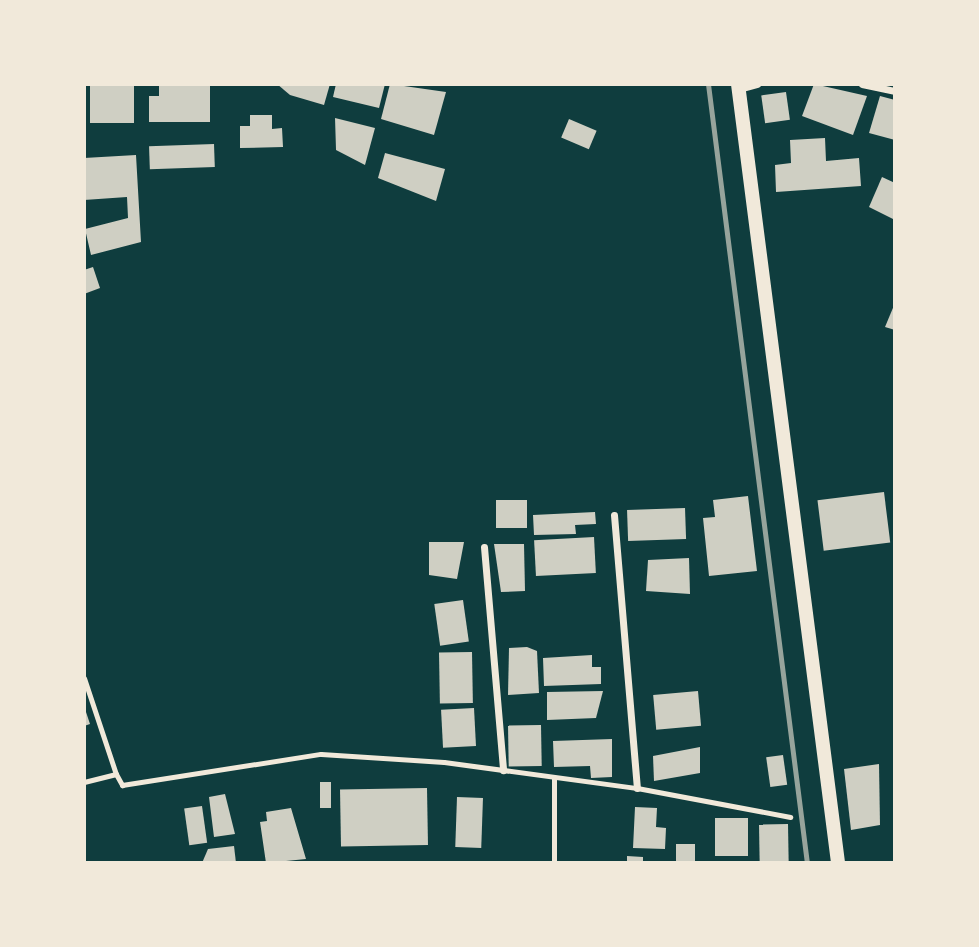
<!DOCTYPE html>
<html>
<head>
<meta charset="utf-8">
<style>
  body { margin:0 }
  #map { position:relative; width:979px; height:947px; overflow:hidden; background:#0f3d3e; font-family:Overpass,sans-serif }
  div>[style] { position:absolute }
  .building>* { inset:0; background:#cfcfc3; transform-origin:0 0 }
  .service>* { height:5px; margin:-2.5px; padding:0 2.5px; transform-origin:2.5px; border-radius:2.5px; background:#f1e9da }
  .minor>* { height:7px; margin:-3.5px; padding:0 3.5px; transform-origin:3.5px; border-radius:3.5px; background:#f1e9da }
  .secondary>* { height:14px; margin:-7px; padding:0 7px; transform-origin:7px; border-radius:7px; background:#f1e9da }
  .rail>* { height:5px; margin:-2.5px; padding:0 2.5px; transform-origin:2.5px; border-radius:2.5px; background:#97a49c }
  span { translate:-50% -50%; white-space:nowrap; text-align:center; line-height:1.15; -webkit-text-stroke:5px #f1e9da; paint-order:stroke }
  .frame { position:absolute; inset:0; border:86px solid #f1e9da; pointer-events:none }
</style>
</head>
<body>
<div id="map">
  <div class="building">
    <i style="left:90px;top:84px;width:44px;height:39px"></i>
    <i style="clip-path:polygon(159px 84px,210px 84px,210px 122px,149px 122px,149px 96px,159px 96px)"></i>
    <i style="clip-path:polygon(277px 84px,330px 84px,324px 105px,290px 95px)"></i>
    <i style="clip-path:polygon(336px 84px,385px 84px,379px 108px,333px 97px)"></i>
    <i style="clip-path:polygon(390px 84px,446px 92px,434px 135px,381px 119px)"></i>
    <i style="clip-path:polygon(814px 84px,867px 96px,853px 135px,802px 116px)"></i>
    <i style="left:786px;top:92px;width:28px;height:25px;rotate:82deg"></i>
    <i style="clip-path:polygon(880px 96px,895px 100px,895px 140px,869px 133px)"></i>
    <i style="clip-path:polygon(250px 115px,272px 115px,272px 129px,282px 128px,283px 147px,240px 148px,240px 126px,250px 126px)"></i>
    <i style="clip-path:polygon(335px 118px,375px 128px,365px 165px,336px 150px)"></i>
    <i style="left:569px;top:119px;width:30px;height:20px;rotate:23deg"></i>
    <i style="clip-path:polygon(825px 138px,826px 161px,859px 158px,861px 186px,776px 192px,775px 165px,791px 163px,790px 140px)"></i>
    <i style="left:214px;top:144px;width:23px;height:65px;rotate:88deg"></i>
    <i style="clip-path:polygon(385px 153px,445px 169px,436px 201px,378px 178px)"></i>
    <i style="clip-path:polygon(136px 155px,141px 242px,91px 255px,85px 229px,128px 218px,127px 197px,84px 200px,84px 158px)"></i>
    <i style="clip-path:polygon(882px 177px,895px 183px,895px 220px,869px 207px)"></i>
    <i style="clip-path:polygon(93px 267px,100px 288px,84px 294px,84px 270px)"></i>
    <i style="clip-path:polygon(895px 303px,895px 330px,885px 327px)"></i>
    <i style="left:884px;top:492px;width:51px;height:67px;rotate:83deg"></i>
    <i style="clip-path:polygon(748px 496px,757px 571px,709px 576px,703px 518px,715px 517px,713px 500px)"></i>
    <i style="left:496px;top:500px;width:31px;height:28px"></i>
    <i style="left:685px;top:508px;width:31px;height:58px;rotate:88deg"></i>
    <i style="clip-path:polygon(595px 512px,596px 524px,575px 525px,576px 534px,534px 535px,533px 515px)"></i>
    <i style="left:594px;top:537px;width:36px;height:60px;rotate:87deg"></i>
    <i style="clip-path:polygon(429px 542px,464px 542px,457px 579px,429px 575px)"></i>
    <i style="clip-path:polygon(494px 544px,524px 544px,525px 591px,501px 592px)"></i>
    <i style="clip-path:polygon(689px 558px,690px 594px,646px 591px,648px 560px)"></i>
    <i style="left:463px;top:600px;width:42px;height:29px;rotate:82deg"></i>
    <i style="clip-path:polygon(527px 647px,537px 651px,539px 693px,508px 695px,509px 648px)"></i>
    <i style="left:472px;top:652px;width:51px;height:33px;rotate:89deg"></i>
    <i style="clip-path:polygon(592px 655px,592px 667px,601px 667px,601px 684px,544px 686px,543px 658px)"></i>
    <i style="clip-path:polygon(603px 691px,596px 718px,547px 720px,547px 692px)"></i>
    <i style="left:698px;top:691px;width:35px;height:45px;rotate:85deg"></i>
    <i style="clip-path:polygon(84px 706px,90px 724px,84px 726px)"></i>
    <i style="left:474px;top:708px;width:38px;height:33px;rotate:87deg"></i>
    <i style="left:541px;top:725px;width:41px;height:33px;rotate:89deg"></i>
    <i style="clip-path:polygon(612px 739px,612px 777px,591px 778px,590px 766px,554px 767px,553px 741px)"></i>
    <i style="clip-path:polygon(700px 747px,700px 773px,654px 781px,653px 756px)"></i>
    <i style="left:783px;top:755px;width:30px;height:17px;rotate:82deg"></i>
    <i style="clip-path:polygon(879px 764px,880px 825px,851px 830px,844px 769px)"></i>
    <i style="left:320px;top:782px;width:11px;height:26px"></i>
    <i style="left:427px;top:788px;width:57px;height:87px;rotate:89deg"></i>
    <i style="clip-path:polygon(225px 794px,235px 834px,214px 837px,209px 797px)"></i>
    <i style="left:457px;top:797px;width:26px;height:50px;rotate:2deg"></i>
    <i style="left:202px;top:806px;width:37px;height:18px;rotate:82deg"></i>
    <i style="clip-path:polygon(635px 807px,657px 808px,656px 827px,666px 828px,665px 849px,633px 848px)"></i>
    <i style="clip-path:polygon(291px 808px,306px 859px,266px 863px,260px 822px,267px 821px,266px 812px)"></i>
    <i style="left:715px;top:818px;width:33px;height:38px"></i>
    <i style="left:788px;top:824px;width:39px;height:29px;rotate:89deg"></i>
    <i style="left:676px;top:844px;width:19px;height:19px"></i>
    <i style="clip-path:polygon(234px 846px,236px 863px,202px 863px,208px 849px)"></i>
    <i style="clip-path:polygon(627px 856px,643px 857px,643px 863px,627px 863px)"></i>
  </div>
  <div class="service">
    <i style="left:84px;top:678px;width:101px;rotate:71.6deg"></i>
    <i style="left:84px;top:782px;width:33px;rotate:-14deg"></i>
    <i style="left:116px;top:774px;width:13px;rotate:61deg"></i>
    <i style="left:122px;top:785px;width:201px;rotate:-8.9deg"></i>
    <i style="left:321px;top:754px;width:123px;rotate:3.7deg"></i>
    <i style="left:444px;top:762px;width:195px;rotate:7.7deg"></i>
    <i style="left:637px;top:788px;width:156px;rotate:10.7deg"></i>
    <i style="left:554px;top:863px;width:85px;rotate:-90deg"></i>
  </div>
  <div class="minor">
    <i style="left:862px;top:84px;width:34px;rotate:12deg"></i>
    <i style="left:739px;top:89px;width:19px;rotate:-16deg"></i>
    <i style="left:614px;top:515px;width:274px;rotate:85.2deg"></i>
    <i style="left:484px;top:547px;width:224px;rotate:85.1deg"></i>
  </div>
  <div class="secondary">
    <i style="left:738px;top:84px;width:785px;rotate:82.68deg"></i>
  </div>
  <div class="rail">
    <i style="left:708px;top:84px;width:785px;rotate:82.76deg"></i>
  </div>
  <div class="frame"></div>
</div>
</body>
</html>
